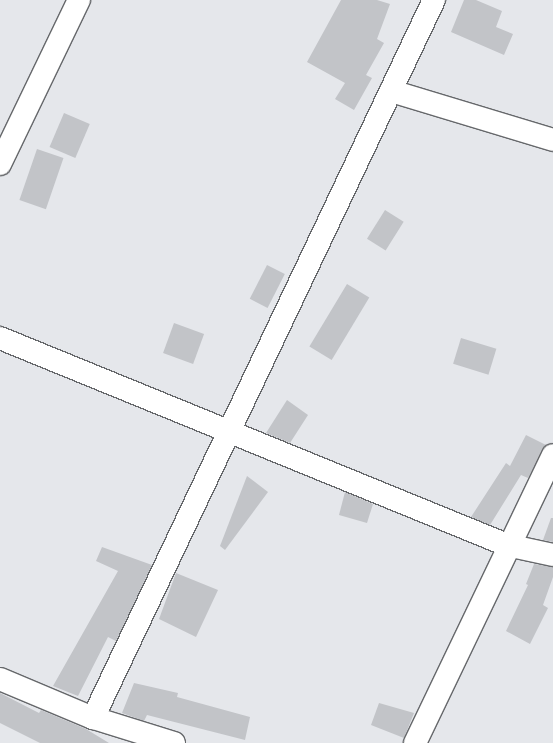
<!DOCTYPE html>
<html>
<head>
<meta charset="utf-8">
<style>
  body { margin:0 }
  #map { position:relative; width:553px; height:743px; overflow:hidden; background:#e5e7eb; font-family:"Noto Sans",sans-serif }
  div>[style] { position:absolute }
  .building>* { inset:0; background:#c2c4c8; transform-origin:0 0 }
  .roads { filter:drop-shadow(1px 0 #66686b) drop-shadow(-1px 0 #66686b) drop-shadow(0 1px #66686b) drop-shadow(0 -1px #66686b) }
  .street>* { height:22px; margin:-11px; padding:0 11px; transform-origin:11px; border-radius:11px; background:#fff }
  span { translate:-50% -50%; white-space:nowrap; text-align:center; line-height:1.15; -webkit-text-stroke:3.5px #e5e7eb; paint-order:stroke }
</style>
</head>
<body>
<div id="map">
  <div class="building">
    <i style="clip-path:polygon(341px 0,377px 0,390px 4px,377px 39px,384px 43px,366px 75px,372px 78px,354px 110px,335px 99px,345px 83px,307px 62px)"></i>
    <i style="clip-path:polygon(464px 0,476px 0,502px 11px,496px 27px,513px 34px,504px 55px,451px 32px)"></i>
    <i style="left:64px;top:113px;width:28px;height:37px;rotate:23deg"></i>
    <i style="left:37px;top:149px;width:28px;height:54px;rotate:19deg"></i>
    <i style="left:385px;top:210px;width:22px;height:34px;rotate:32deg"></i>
    <i style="left:267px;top:265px;width:20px;height:38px;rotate:27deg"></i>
    <i style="left:347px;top:284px;width:26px;height:73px;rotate:31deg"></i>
    <i style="left:174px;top:323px;width:32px;height:32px;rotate:20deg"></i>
    <i style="left:461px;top:338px;width:37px;height:27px;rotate:17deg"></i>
    <i style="clip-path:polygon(287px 400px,308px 415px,290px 443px,266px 433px)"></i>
    <i style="clip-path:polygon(526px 435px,546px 445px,528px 478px,521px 475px,490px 525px,471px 517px,506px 463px,510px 466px)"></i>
    <i style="clip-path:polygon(247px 476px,268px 492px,225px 550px,220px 546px)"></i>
    <i style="clip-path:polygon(345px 492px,373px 504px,367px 523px,339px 515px)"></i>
    <i style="clip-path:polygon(551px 518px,553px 518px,553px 542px,543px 540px)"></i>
    <i style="clip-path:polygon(102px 547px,152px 565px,116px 641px,108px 637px,78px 696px,53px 686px,118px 571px,96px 561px)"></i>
    <i style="clip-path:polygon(534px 564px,553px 567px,553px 577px,543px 605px,548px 608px,530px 644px,506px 631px,528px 585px,526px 584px)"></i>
    <i style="clip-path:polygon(176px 573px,218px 590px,196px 637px,159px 619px)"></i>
    <i style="clip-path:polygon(134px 683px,178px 693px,177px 697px,250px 717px,245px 740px,147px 715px,144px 721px,122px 713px)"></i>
    <i style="clip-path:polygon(0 693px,39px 713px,41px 710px,86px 729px,109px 743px,40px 743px,0 723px)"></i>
    <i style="clip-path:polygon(379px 703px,414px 713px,404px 738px,371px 725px)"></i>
  </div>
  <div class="roads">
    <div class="street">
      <i style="left:391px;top:91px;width:169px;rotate:16.8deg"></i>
      <i style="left:0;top:164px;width:182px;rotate:-64.3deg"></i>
      <i style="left:0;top:338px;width:548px;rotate:22.21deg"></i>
      <i style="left:507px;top:545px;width:47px;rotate:12.3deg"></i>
      <i style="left:0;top:679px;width:101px;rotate:22.8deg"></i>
      <i style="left:174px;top:743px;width:85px;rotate:-162.8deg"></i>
      <i style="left:93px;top:718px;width:795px;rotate:-64.6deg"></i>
      <i style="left:415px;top:743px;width:319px;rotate:-64.4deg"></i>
    </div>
  </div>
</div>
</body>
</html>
